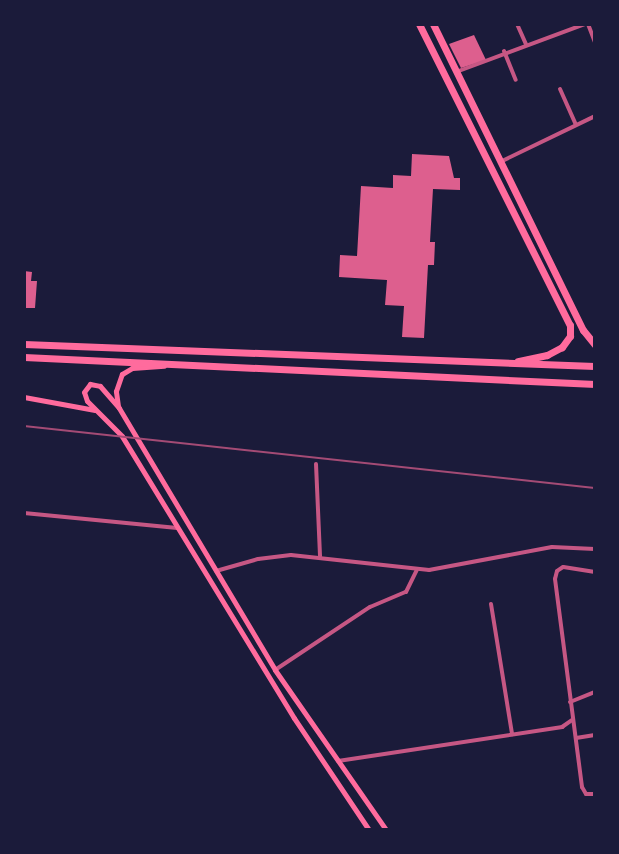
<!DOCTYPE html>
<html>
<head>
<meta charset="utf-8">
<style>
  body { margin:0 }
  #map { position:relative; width:619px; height:854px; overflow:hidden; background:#1b1b3a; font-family:Poppins,sans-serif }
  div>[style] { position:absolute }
  .building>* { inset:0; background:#dd5f8e }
  .minor>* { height:4px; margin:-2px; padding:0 2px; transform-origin:2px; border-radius:2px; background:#c65784 }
  .secondary>* { height:5px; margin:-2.5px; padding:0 2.5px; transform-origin:2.5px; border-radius:2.5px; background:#ff6b9d }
  .trunk>* { height:7px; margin:-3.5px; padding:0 3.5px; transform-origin:3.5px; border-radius:3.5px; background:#ff6b9d }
  .rail>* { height:2px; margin:-1px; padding:0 1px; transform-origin:1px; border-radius:1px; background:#a44b75 }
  span { translate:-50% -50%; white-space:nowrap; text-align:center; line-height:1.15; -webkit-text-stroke:4.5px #1b1b3a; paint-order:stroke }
  .frame { position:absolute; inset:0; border:26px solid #1b1b3a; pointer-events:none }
</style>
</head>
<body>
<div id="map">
  <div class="building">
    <i style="clip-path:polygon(474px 35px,486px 60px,461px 68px,449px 44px)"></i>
    <i style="clip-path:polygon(412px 154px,449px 156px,454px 178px,460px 178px,460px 190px,433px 189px,430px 242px,435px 242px,434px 265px,428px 265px,424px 338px,402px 337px,404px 306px,385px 305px,387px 280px,339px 277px,340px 255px,357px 256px,361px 186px,393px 188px,393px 175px,411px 176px)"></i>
    <i style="clip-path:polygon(24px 271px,32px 272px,31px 281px,37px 281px,35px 308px,24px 308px)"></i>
  </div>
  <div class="minor">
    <i style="left:517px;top:24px;width:22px;rotate:66deg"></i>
    <i style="left:588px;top:24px;width:19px;rotate:69deg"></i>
    <i style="left:504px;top:51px;width:31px;rotate:68deg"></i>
    <i style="left:456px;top:72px;width:138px;rotate:-20.4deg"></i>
    <i style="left:560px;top:89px;width:39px;rotate:66deg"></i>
    <i style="left:500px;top:162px;width:106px;rotate:-25.8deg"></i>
    <i style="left:316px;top:464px;width:92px;rotate:87.5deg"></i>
    <i style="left:24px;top:513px;width:154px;rotate:5.6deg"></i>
    <i style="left:216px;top:571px;width:44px;rotate:-15.9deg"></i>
    <i style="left:258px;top:559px;width:33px;rotate:-7deg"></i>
    <i style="left:291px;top:555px;width:139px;rotate:6.2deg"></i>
    <i style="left:429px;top:570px;width:125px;rotate:-10.6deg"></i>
    <i style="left:552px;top:547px;width:43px;rotate:2.7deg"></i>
    <i style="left:595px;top:572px;width:32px;rotate:-171deg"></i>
    <i style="left:563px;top:567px;width:7px;rotate:146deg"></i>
    <i style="left:557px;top:571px;width:8px;rotate:104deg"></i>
    <i style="left:555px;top:579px;width:210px;rotate:82.6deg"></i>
    <i style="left:582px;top:787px;width:8px;rotate:60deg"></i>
    <i style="left:586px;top:794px;width:9px"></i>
    <i style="left:491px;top:604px;width:132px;rotate:80.8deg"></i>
    <i style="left:275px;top:670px;width:114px;rotate:-33.6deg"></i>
    <i style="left:370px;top:607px;width:39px;rotate:-23deg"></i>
    <i style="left:406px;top:592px;width:25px;rotate:-64deg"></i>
    <i style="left:570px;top:702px;width:27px;rotate:-22deg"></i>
    <i style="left:576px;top:738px;width:19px;rotate:-9deg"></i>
    <i style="left:338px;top:761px;width:227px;rotate:-8.6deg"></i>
    <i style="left:562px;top:727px;width:12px;rotate:-35deg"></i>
  </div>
  <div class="secondary">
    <i style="left:24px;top:397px;width:72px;rotate:10.4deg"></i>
    <i style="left:118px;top:406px;width:15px;rotate:-98deg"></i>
    <i style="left:116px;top:391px;width:18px;rotate:-71deg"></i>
    <i style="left:122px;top:374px;width:12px;rotate:-31deg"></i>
    <i style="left:132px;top:368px;width:32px;rotate:-4deg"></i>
    <i style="left:369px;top:830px;width:135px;rotate:-123.8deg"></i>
    <i style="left:294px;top:718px;width:330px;rotate:-121.4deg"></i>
    <i style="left:122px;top:436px;width:49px;rotate:-135deg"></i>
    <i style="left:87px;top:401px;width:9px;rotate:-108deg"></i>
    <i style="left:84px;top:392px;width:10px;rotate:-53deg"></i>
    <i style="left:90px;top:384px;width:10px;rotate:11deg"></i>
    <i style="left:100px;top:386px;width:29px;rotate:49deg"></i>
    <i style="left:119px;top:408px;width:305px;rotate:59.2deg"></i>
    <i style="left:275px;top:670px;width:195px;rotate:55.2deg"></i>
  </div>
  <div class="trunk">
    <i style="left:419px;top:24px;width:337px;rotate:63.4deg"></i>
    <i style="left:570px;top:325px;width:11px;rotate:90deg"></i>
    <i style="left:570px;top:336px;width:14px;rotate:126deg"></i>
    <i style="left:562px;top:347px;width:17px;rotate:152deg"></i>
    <i style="left:547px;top:355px;width:30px;rotate:168deg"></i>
    <i style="left:433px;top:24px;width:341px;rotate:63.9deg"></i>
    <i style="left:583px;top:330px;width:19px;rotate:51deg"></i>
    <i style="left:24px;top:344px;width:571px;rotate:2.21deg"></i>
    <i style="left:24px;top:357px;width:572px;rotate:2.71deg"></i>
  </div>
  <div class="rail">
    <i style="left:24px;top:426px;width:574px;rotate:6.2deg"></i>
  </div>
  <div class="frame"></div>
</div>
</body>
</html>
